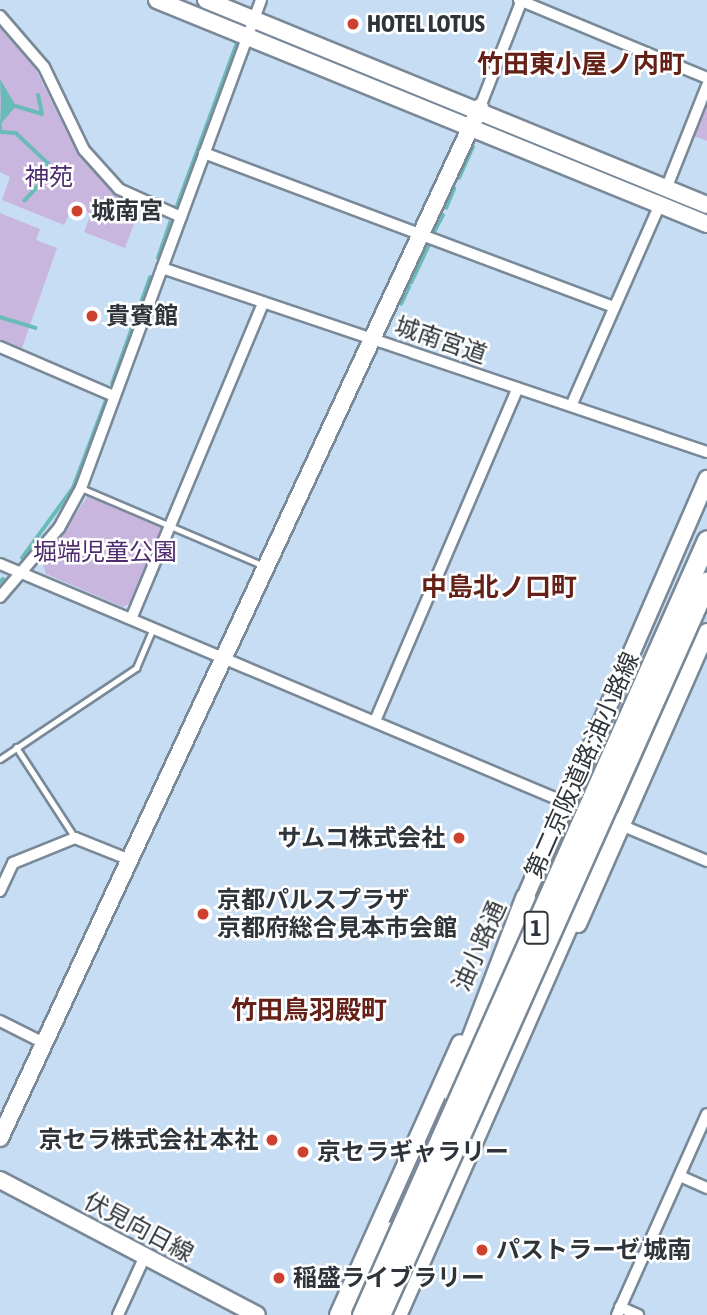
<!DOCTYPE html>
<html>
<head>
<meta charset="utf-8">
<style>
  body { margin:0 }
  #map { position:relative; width:707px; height:1315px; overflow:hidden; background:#d8e8f9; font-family:"Asap Condensed","Noto Sans JP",sans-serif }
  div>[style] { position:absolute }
  .built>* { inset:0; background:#c7ddf3; transform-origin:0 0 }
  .green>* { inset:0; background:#c8b6de }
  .water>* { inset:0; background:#69bbb8 }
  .stream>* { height:3.5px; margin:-1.75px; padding:0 1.75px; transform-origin:1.75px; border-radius:1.75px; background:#69bbb8 }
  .roads { filter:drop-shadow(2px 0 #7a8998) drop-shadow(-2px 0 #7a8998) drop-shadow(0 2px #7a8998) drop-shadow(0 -2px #7a8998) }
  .lane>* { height:5px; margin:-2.5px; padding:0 2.5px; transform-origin:2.5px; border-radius:2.5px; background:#fff }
  .street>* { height:10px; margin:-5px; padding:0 5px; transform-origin:5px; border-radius:5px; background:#fff }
  .secondary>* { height:16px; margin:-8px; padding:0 8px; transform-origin:8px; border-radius:8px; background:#fff }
  .highway>* { height:19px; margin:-9.5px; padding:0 9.5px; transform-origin:9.5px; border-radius:9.5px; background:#fff }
  .bridges { filter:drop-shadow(2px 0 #7a8998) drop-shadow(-2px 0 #7a8998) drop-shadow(0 2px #7a8998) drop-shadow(0 -2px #7a8998) }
  .highway-bridge>* { height:19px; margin:-9.5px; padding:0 9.5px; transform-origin:9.5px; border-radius:9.5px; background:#fff }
  .dots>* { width:19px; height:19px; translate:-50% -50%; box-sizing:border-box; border:4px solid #fff; border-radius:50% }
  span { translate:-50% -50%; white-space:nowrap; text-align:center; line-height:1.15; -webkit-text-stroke:5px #fff; paint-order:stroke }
  .shield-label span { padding:2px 5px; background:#fff; border:2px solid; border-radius:5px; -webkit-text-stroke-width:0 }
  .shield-label { font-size:23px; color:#2e343a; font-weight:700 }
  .poi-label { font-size:24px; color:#2e343a; font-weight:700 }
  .left { translate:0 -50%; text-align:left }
  .right { translate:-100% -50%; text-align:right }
  .park-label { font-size:24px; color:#4e2c6d }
  .street-label { font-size:24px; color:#2e343a }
  .neighbourhood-label { font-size:26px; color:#652117; font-weight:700 }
</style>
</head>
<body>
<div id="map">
  <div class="built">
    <i style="left:0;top:0;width:707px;height:1315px"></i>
  </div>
  <div class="green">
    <i style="clip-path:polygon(0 28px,35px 68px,77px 152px,113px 193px,141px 205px,125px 248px,84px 232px,91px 214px,73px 206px,64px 225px,2px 200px,10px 177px,0 172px)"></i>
    <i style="clip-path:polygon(707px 105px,707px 141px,694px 136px)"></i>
    <i style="clip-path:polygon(0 213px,40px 229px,36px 240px,57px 248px,22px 348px,0 339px)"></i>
    <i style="clip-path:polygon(89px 494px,162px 528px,132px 602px,123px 607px,46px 574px,43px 564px)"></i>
  </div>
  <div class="water">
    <i style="clip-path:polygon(0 79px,16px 106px,0 125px,1px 103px)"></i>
  </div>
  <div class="stream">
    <i style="left:16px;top:106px;width:27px;rotate:17deg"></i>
    <i style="left:42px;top:114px;width:19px;rotate:-102deg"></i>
    <i style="left:0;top:125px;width:7px;rotate:82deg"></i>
    <i style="left:1px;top:132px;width:15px;rotate:4deg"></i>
    <i style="left:16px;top:133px;width:44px;rotate:43.2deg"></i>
    <i style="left:48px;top:163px;width:12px;rotate:85deg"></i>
    <i style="left:49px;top:175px;width:35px;rotate:133deg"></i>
    <i style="left:459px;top:178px;width:34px;rotate:-66deg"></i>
    <i style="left:177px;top:206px;width:174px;rotate:-69.8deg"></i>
    <i style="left:446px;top:208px;width:21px;rotate:-67deg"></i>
    <i style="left:433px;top:234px;width:21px;rotate:-62deg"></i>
    <i style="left:158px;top:258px;width:37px;rotate:-71deg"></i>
    <i style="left:411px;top:283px;width:42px;rotate:-64.7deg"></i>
    <i style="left:401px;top:304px;width:19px;rotate:-65deg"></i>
    <i style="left:0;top:317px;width:37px;rotate:17deg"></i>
    <i style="left:112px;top:384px;width:113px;rotate:-70.3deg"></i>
    <i style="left:22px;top:558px;width:87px;rotate:-53.9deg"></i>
    <i style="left:73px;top:488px;width:94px;rotate:-69.4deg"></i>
    <i style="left:0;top:582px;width:4px;rotate:-45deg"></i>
  </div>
  <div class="roads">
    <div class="lane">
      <i style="left:81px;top:488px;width:199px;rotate:23.1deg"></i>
      <i style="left:16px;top:747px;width:108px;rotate:57deg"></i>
      <i style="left:0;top:759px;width:164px;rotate:-33.8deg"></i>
      <i style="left:136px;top:668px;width:43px;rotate:-67deg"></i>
    </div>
    <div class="street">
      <i style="left:519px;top:0;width:204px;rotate:22.5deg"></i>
      <i style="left:0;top:16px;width:67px;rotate:49.2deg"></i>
      <i style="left:44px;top:67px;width:92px;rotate:64.3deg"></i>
      <i style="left:84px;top:150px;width:52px;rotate:48.1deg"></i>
      <i style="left:119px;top:189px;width:68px;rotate:24.3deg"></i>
      <i style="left:480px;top:107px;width:115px;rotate:-68.6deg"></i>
      <i style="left:204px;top:153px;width:438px;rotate:20.6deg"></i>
      <i style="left:666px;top:189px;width:111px;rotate:-68.3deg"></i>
      <i style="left:162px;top:268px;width:575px;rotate:18.66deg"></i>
      <i style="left:0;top:347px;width:124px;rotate:23.3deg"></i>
      <i style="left:571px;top:406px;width:221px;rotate:-66.2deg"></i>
      <i style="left:0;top:564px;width:638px;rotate:22.87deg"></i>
      <i style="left:0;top:597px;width:91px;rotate:-49.5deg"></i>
      <i style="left:59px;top:528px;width:46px;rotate:-61.2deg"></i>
      <i style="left:81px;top:488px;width:520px;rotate:-69.75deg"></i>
      <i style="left:131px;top:619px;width:342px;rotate:-67.3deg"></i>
      <i style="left:375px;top:721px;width:362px;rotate:-66.8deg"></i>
      <i style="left:616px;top:823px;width:99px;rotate:22.7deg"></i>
      <i style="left:0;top:891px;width:31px;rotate:-65deg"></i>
      <i style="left:13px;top:863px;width:67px;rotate:-22deg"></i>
      <i style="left:75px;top:838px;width:59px;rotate:21.8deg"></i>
      <i style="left:0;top:1021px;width:49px;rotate:26.6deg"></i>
      <i style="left:680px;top:1176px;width:30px;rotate:24deg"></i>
      <i style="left:620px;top:1307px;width:20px;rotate:24deg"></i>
      <i style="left:118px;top:1315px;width:65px;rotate:-65.4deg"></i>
      <i style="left:617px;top:1315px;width:220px;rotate:-65.9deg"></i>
    </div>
    <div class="secondary">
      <i style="left:157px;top:0;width:594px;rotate:22.16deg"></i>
      <i style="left:206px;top:0;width:541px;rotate:22.25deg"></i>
      <i style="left:521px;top:907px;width:467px;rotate:-66.5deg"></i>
      <i style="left:578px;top:924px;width:319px;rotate:-66.2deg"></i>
      <i style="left:0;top:1138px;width:1137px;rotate:-65.03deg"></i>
      <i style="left:0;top:1180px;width:290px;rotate:27.7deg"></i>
      <i style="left:338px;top:1315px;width:298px;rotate:-65.8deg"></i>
    </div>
    <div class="highway">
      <i style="left:451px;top:1091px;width:207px;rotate:-69deg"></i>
      <i style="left:349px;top:1315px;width:93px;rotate:-64deg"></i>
      <i style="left:396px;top:1315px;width:539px;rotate:-66.24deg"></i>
    </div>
  </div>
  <div class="bridges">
    <div class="highway-bridge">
      <i style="left:362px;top:1315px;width:848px;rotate:-66deg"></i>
      <i style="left:380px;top:1315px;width:803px;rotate:-65.96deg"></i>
    </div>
  </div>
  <div class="dots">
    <i style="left:353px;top:24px;background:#ce412f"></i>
    <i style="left:77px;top:211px;background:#ce412f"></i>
    <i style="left:92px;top:316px;background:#ce412f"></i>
    <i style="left:459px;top:838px;background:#ce412f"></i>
    <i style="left:203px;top:914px;background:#ce412f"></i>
    <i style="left:272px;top:1140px;background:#ce412f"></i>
    <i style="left:303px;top:1152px;background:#ce412f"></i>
    <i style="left:482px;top:1250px;background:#ce412f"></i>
    <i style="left:279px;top:1278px;background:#ce412f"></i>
  </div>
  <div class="shield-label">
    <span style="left:536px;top:928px">1</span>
  </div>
  <div class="poi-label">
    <span class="left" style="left:367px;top:24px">HOTEL LOTUS</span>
    <span class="left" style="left:91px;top:211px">城南宮</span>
    <span class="left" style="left:106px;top:316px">貴賓館</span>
    <span class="right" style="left:445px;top:838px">サムコ株式会社</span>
    <span class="left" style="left:217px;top:914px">京都パルスプラザ<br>京都府総合見本市会館</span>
    <span class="right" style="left:258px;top:1140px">京セラ株式会社 本社</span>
    <span class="left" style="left:317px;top:1152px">京セラギャラリー</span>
    <span class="left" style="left:496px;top:1250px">パストラーゼ 城南</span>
    <span class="left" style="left:293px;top:1278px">稲盛ライブラリー</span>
  </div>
  <div class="park-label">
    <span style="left:49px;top:177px">神苑</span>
    <span style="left:105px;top:552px">堀端児童公園</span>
  </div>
  <div class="street-label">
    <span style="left:441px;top:340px;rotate:19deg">城南宮道</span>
    <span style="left:582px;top:765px;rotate:-66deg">第二京阪道路;油小路線</span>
    <span style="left:479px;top:946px;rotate:-66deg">油小路通</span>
    <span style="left:139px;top:1227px;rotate:28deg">伏見向日線</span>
  </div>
  <div class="neighbourhood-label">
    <span style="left:581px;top:65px">竹田東小屋ノ内町</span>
    <span style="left:499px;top:588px">中島北ノ口町</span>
    <span style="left:309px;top:1011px">竹田鳥羽殿町</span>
  </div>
</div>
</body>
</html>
